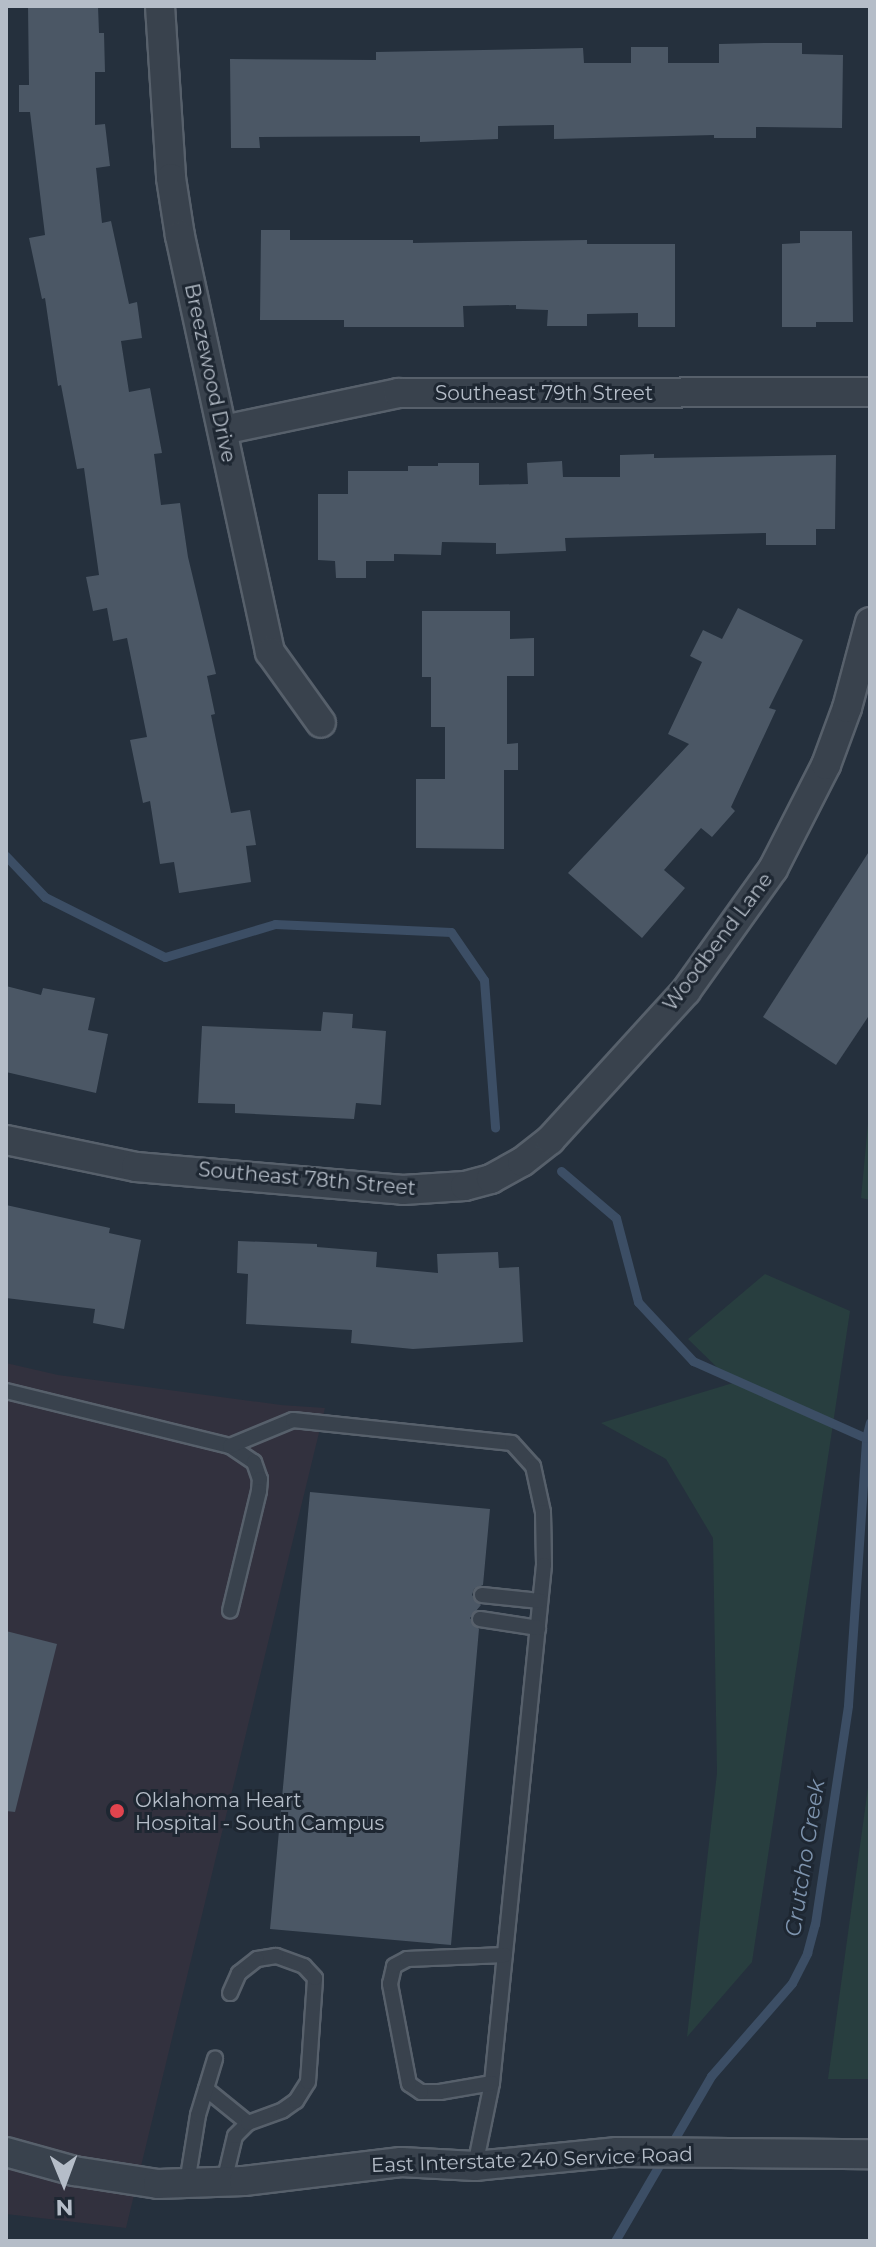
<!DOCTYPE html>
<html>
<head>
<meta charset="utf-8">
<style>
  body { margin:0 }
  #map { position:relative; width:876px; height:2247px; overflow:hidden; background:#25303d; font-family:Montserrat,sans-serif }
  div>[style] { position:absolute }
  .medical>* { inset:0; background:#32313e }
  .green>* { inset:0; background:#283e3f }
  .stream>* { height:9px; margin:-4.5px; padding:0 4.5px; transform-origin:4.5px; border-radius:4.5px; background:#3c4e65 }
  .building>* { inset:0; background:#4b5765 }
  .roads { filter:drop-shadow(2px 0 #57606b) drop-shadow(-2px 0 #57606b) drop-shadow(0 2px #57606b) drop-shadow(0 -2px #57606b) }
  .lane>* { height:14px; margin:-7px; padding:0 7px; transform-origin:7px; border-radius:7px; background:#39424d }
  .street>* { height:28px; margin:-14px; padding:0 14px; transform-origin:14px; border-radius:14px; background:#39424d }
  .dots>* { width:22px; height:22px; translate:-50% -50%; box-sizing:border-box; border:4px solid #1e2732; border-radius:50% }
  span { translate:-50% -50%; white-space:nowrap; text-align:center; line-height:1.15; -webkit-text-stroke:6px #1e2732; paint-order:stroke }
  .street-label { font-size:20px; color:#b5bdc8 }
  .poi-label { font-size:20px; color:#b5bdc8 }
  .left { translate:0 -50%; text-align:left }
  .water-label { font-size:22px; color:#7e94ae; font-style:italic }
  .frame { position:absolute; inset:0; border:8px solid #b5bdc8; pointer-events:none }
  .north { position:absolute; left:24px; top:2143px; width:80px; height:80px; -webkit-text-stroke:6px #1e2732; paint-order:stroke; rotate:179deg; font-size:22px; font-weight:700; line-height:32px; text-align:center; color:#b5bdc8 }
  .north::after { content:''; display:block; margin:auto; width:28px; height:36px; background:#b5bdc8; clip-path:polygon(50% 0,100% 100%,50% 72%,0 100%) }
</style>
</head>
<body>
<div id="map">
  <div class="medical">
    <i style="clip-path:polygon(6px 1363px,58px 1375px,281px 1405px,325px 1408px,126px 2228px,6px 2214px)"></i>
  </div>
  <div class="green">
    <i style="clip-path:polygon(870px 1102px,870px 1200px,861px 1198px)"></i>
    <i style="clip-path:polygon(765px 1274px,850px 1311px,752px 1962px,687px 2037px,717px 1773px,713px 1538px,666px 1459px,601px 1423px,733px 1383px,688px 1339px)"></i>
    <i style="clip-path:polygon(870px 1773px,870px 2079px,828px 2079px)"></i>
  </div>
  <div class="stream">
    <i style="left:6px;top:856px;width:57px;rotate:46.4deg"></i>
    <i style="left:45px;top:897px;width:134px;rotate:26.6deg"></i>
    <i style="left:165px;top:957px;width:115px;rotate:-16.7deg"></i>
    <i style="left:275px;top:924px;width:176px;rotate:2.6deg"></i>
    <i style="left:451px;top:932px;width:58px;rotate:55.5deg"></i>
    <i style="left:484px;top:980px;width:148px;rotate:85.7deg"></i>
    <i style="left:561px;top:1171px;width:72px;rotate:40.5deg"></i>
    <i style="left:616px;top:1218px;width:87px;rotate:75.3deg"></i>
    <i style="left:638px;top:1302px;width:81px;rotate:47deg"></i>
    <i style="left:693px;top:1361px;width:189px;rotate:24deg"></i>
    <i style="left:615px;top:2241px;width:191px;rotate:-59.8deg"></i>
    <i style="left:711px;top:2076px;width:123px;rotate:-48.9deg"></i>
    <i style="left:792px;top:1983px;width:34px;rotate:-63deg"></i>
    <i style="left:807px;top:1953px;width:30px;rotate:-75deg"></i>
    <i style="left:815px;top:1924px;width:221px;rotate:-81.4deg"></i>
    <i style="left:848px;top:1705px;width:268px;rotate:-86.1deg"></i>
    <i style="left:866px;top:1438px;width:16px;rotate:-76deg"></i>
  </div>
  <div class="building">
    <i style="clip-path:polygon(28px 6px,98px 6px,99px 33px,104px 33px,105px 72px,95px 72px,95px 125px,105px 124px,110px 166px,96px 168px,102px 223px,111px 221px,129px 304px,137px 302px,142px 338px,121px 341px,129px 392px,150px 388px,162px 453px,154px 454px,161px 505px,180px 503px,188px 557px,216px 674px,207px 676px,215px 714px,211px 715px,231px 813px,250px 810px,256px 845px,246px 846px,251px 882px,179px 893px,174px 862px,160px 864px,150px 801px,143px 803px,130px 740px,147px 737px,127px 638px,113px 641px,107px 608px,93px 611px,86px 577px,99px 575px,84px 468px,77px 469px,61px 385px,58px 386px,45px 298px,42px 299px,29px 238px,45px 235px,30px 112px,19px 112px,19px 85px,29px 85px)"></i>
    <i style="clip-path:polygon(767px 43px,802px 43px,802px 54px,843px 55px,842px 128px,756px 127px,756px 138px,714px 138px,714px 135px,554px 139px,554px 125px,498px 126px,498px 139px,420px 142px,420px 136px,259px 137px,260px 148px,231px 148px,230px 59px,376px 60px,376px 52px,583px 48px,584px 63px,631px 63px,631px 47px,668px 47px,668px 63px,719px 63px,719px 44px)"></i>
    <i style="clip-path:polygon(261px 230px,290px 230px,290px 240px,413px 240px,413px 243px,587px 240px,587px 244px,675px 244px,675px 327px,638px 327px,638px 313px,587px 314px,587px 326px,547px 326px,548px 310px,516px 309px,516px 305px,463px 306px,464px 327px,344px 327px,344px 320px,260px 320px)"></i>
    <i style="clip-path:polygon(800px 231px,852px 231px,853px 322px,816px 322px,816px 327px,782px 327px,782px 244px,800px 243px)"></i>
    <i style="clip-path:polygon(654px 454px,654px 458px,836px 455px,835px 529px,816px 529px,816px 545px,766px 545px,766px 533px,565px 538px,566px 551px,496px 554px,496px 543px,442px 542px,441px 555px,394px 554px,394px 561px,366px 561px,366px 578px,336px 578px,335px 561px,318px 560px,318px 494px,348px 494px,348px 471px,408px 471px,408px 466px,438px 466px,438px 463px,479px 463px,479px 485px,528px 484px,527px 463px,562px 461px,563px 477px,620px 477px,620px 455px)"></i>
    <i style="clip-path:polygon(738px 608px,803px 640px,769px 708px,776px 710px,731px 807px,735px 811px,712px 837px,701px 828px,664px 870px,685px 888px,642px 938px,568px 873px,689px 744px,668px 734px,702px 662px,690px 656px,703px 630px,722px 639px)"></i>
    <i style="clip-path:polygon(422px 611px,510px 611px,510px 639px,534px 638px,534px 676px,507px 676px,507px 744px,518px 743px,518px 770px,504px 770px,504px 849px,416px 848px,416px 779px,445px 779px,445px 727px,431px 727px,431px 677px,422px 677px)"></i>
    <i style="clip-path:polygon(870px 850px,870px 1014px,836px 1065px,763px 1017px)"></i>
    <i style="clip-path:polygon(6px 986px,41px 995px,43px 988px,95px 998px,88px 1030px,108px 1034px,96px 1093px,6px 1072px)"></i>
    <i style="clip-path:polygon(323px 1012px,353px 1014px,352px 1028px,386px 1031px,381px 1105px,356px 1103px,354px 1119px,235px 1113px,235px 1104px,198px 1103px,202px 1026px,321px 1031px)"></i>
    <i style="clip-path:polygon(6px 1205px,110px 1228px,109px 1233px,141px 1240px,124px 1329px,93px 1323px,95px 1309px,6px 1298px)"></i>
    <i style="clip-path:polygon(238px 1241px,317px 1244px,317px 1247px,377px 1252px,376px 1267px,438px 1273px,437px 1254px,498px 1252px,499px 1268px,519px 1267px,523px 1342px,413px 1349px,351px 1343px,352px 1330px,246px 1324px,248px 1274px,237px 1273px)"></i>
    <i style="clip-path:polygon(310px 1492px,490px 1509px,483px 1585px,474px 1589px,472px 1595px,481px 1605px,470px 1618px,479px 1629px,451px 1945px,270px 1929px)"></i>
    <i style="clip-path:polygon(6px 1631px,57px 1644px,15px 1812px,6px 1811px)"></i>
  </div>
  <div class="roads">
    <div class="lane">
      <i style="left:6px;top:1391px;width:231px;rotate:13.8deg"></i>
      <i style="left:230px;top:1446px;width:29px;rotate:34deg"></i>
      <i style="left:254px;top:1462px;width:18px;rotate:71deg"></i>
      <i style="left:260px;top:1479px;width:12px;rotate:95deg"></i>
      <i style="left:259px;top:1491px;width:123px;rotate:103.6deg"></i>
      <i style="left:230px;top:1446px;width:68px;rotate:-22.4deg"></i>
      <i style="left:293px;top:1420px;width:220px;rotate:6deg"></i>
      <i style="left:512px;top:1443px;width:31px;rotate:48deg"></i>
      <i style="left:533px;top:1466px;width:47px;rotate:77.7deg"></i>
      <i style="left:543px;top:1512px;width:53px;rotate:88.9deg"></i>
      <i style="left:544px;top:1565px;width:521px;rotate:95.73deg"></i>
      <i style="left:492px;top:2083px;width:85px;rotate:101.6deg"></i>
      <i style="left:482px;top:1595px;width:58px;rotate:5.9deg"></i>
      <i style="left:480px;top:1619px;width:59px;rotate:8.8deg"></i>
      <i style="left:492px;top:2083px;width:53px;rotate:170.2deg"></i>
      <i style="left:440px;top:2092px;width:19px;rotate:180deg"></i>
      <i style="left:421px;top:2092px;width:14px;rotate:-146deg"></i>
      <i style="left:409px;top:2084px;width:102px;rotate:-100.8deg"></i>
      <i style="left:390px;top:1984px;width:18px;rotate:-77deg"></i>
      <i style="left:394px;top:1966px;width:15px;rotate:-28deg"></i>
      <i style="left:407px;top:1959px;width:98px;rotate:-2.3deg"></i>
      <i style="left:206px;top:2089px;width:54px;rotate:39deg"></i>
      <i style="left:224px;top:2182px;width:47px;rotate:-76.6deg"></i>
      <i style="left:235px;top:2136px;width:18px;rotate:-45deg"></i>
      <i style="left:248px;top:2123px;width:37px;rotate:-20deg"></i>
      <i style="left:283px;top:2110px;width:16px;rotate:-35deg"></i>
      <i style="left:296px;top:2101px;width:22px;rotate:-58deg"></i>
      <i style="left:308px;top:2082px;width:104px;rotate:-86.1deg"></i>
      <i style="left:315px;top:1978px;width:16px;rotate:-133deg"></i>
      <i style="left:304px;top:1966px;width:30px;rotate:-160deg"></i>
      <i style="left:276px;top:1956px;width:19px;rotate:171deg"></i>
      <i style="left:257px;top:1959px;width:23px;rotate:142deg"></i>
      <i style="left:239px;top:1973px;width:22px;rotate:114deg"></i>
      <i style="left:187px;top:2183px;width:69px;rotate:-80.8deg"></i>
      <i style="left:198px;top:2115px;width:59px;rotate:-73.1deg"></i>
    </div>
    <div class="street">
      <i style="left:160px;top:6px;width:172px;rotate:86.3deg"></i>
      <i style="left:171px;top:178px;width:59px;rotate:81.2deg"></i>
      <i style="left:180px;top:236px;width:426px;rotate:77.8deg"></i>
      <i style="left:270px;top:652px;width:87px;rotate:54.3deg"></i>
      <i style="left:223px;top:430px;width:179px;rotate:-11.9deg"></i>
      <i style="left:398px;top:393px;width:472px;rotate:-0.1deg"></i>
      <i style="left:6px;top:1140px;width:133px;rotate:11.7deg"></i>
      <i style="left:136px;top:1167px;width:268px;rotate:4.9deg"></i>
      <i style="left:403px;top:1190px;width:62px;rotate:-3.7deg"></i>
      <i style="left:465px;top:1186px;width:27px;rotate:-15deg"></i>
      <i style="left:491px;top:1179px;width:35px;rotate:-29deg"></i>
      <i style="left:522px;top:1162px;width:36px;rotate:-38deg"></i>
      <i style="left:550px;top:1140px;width:202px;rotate:-47.6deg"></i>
      <i style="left:686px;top:991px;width:150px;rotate:-54.5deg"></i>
      <i style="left:773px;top:869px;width:117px;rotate:-63deg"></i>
      <i style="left:826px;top:765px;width:61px;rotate:-69.8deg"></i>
      <i style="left:847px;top:708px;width:89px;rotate:-75deg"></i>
      <i style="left:6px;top:2152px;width:71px;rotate:15.6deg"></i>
      <i style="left:74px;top:2171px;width:85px;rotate:8.8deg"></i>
      <i style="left:158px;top:2184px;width:86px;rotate:-2deg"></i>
      <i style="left:244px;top:2181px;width:158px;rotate:-6.9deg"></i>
      <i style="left:401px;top:2162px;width:74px;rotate:3.1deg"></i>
      <i style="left:475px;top:2166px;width:143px;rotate:-5.6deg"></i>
      <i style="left:617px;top:2152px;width:253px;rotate:0.5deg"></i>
    </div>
  </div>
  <div class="dots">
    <i style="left:117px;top:1811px;background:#e0444e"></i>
  </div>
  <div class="street-label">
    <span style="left:210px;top:373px;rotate:78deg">Breezewood Drive</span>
    <span style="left:544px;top:393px">Southeast 79th Street</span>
    <span style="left:718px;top:942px;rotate:-53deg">Woodbend Lane</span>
    <span style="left:307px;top:1179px;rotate:5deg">Southeast 78th Street</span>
    <span style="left:532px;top:2160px;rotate:-2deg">East Interstate 240 Service Road</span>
  </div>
  <div class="poi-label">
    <span class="left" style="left:135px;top:1812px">Oklahoma Heart<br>Hospital - South Campus</span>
  </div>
  <div class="water-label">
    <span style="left:805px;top:1858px;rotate:-81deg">Crutcho Creek</span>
  </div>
  <div class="frame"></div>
  <div class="north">N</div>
</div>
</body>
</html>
